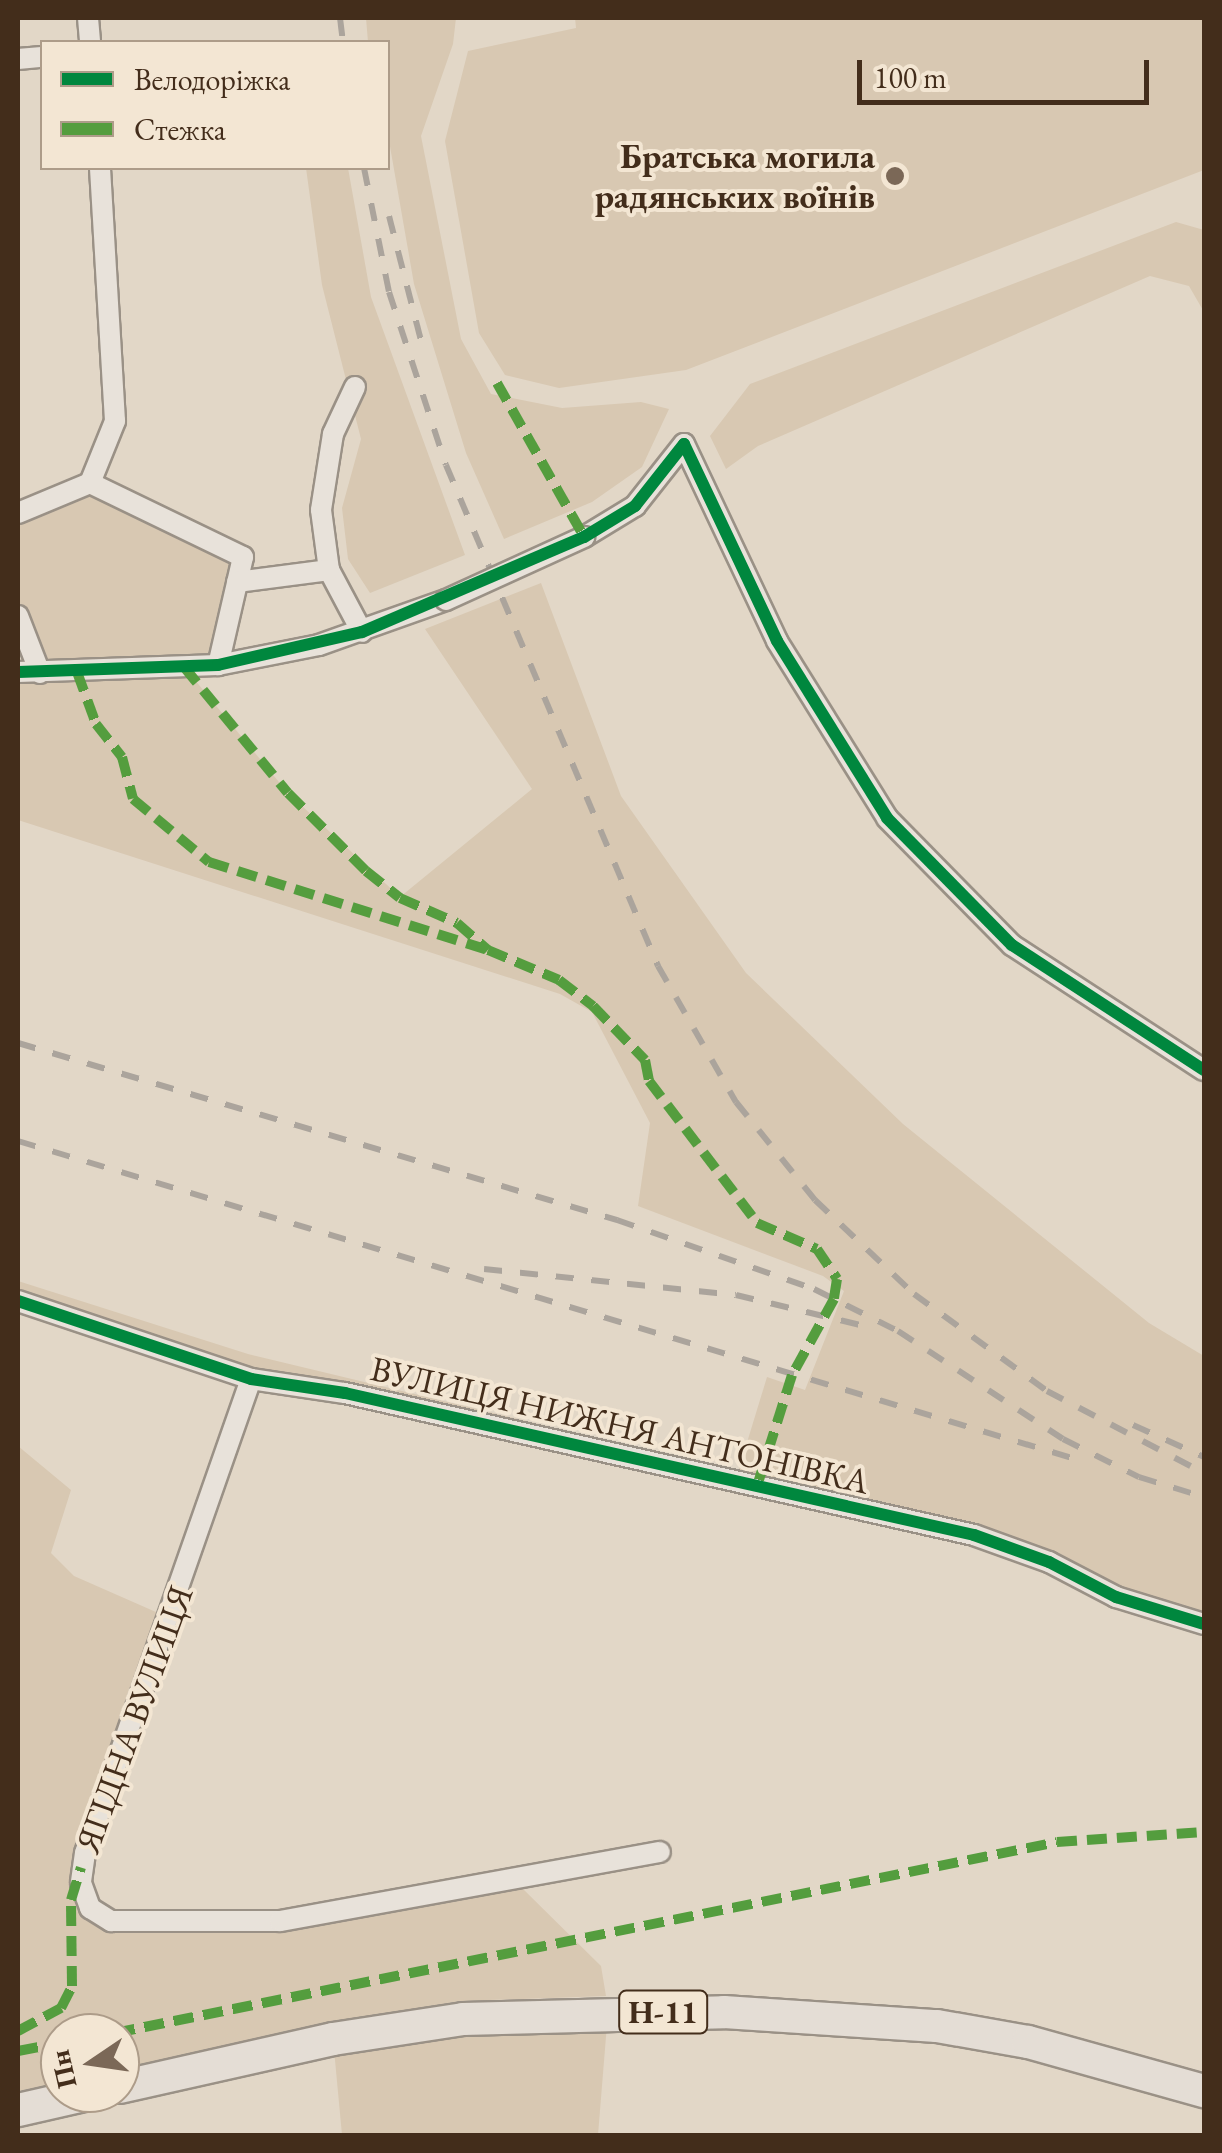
<!DOCTYPE html>
<html>
<head>
<meta charset="utf-8">
<style>
  body { margin:0 }
  #map { position:relative; width:1222px; height:2153px; overflow:hidden; background:#e2d7c7; font-family:"EB Garamond",serif }
  div>[style] { position:absolute }
  .green>* { inset:0; background:#d8c8b2 }
  .roads { filter:drop-shadow(2px 0 #9a9186) drop-shadow(-2px 0 #9a9186) drop-shadow(0 2px #9a9186) drop-shadow(0 -2px #9a9186) }
  .street>* { height:20px; margin:-10px; padding:0 10px; transform-origin:10px; border-radius:10px; background:#e8e2da }
  .primary>* { height:32px; margin:-16px; padding:0 16px; transform-origin:16px; border-radius:16px; background:#e4ddd5 }
  .rail>* { height:6px; margin-top:-3px; transform-origin:0; background:repeating-linear-gradient(90deg,#aba49c 0 18px,transparent 0 36px) }
  .bridges { filter:drop-shadow(2px 0 #9a9186) drop-shadow(-2px 0 #9a9186) drop-shadow(0 2px #9a9186) drop-shadow(0 -2px #9a9186) }
  .street-bridge>* { height:20px; margin:-10px; padding:0 10px; transform-origin:10px; border-radius:10px; background:#e8e2da }
  .quiet>* { height:10px; margin-top:-5px; transform-origin:0; background:repeating-linear-gradient(90deg,#549d3e 0 20px,transparent 0 30px) }
  .cycleway>* { height:12px; margin:-6px; padding:0 6px; transform-origin:6px; border-radius:6px; background:#00873e }
  .dots>* { width:28px; height:28px; translate:-50% -50%; box-sizing:border-box; border:5px solid #f3e6d3; border-radius:50% }
  span { translate:-50% -50%; white-space:nowrap; text-align:center; line-height:1.15; -webkit-text-stroke:8px #f3e6d3; paint-order:stroke }
  .shield-label span { padding:2px 8px; background:#f3e6d3; border:2px solid; border-radius:8px; -webkit-text-stroke-width:0 }
  .shield-label { font-size:32px; color:#432d1b; font-weight:700 }
  .poi-label { font-size:35px; color:#432d1b; font-weight:700 }
  .right { translate:-100% -50%; text-align:right }
  .street-label { font-size:35px; color:#432d1b }
  .frame { position:absolute; inset:0; border:20px solid #432d1b; pointer-events:none }
  .legend { position:absolute; left:40px; top:40px; width:350px; height:130px; box-sizing:border-box; background:#f3e6d3; border:2px solid #ad9c89; margin:0; padding:12px 18px; list-style:none; font-size:30px; color:#432d1b }
  .legend li { display:flex; align-items:center; gap:20px; height:50px }
  .legend b { width:50px; border:2px solid #ad9c89 }
  .north { position:absolute; left:40px; top:2013px; width:100px; height:100px; box-sizing:border-box; background:#f3e6d3; border:2px solid #ad9c89; border-radius:50%; rotate:257deg; font-size:28px; font-weight:700; line-height:40px; text-align:center; color:#432d1b }
  .north::after { content:''; display:block; margin:auto; width:35px; height:45px; background:#7b6857; clip-path:polygon(50% 0,100% 100%,50% 72%,0 100%) }
  .scale { position:absolute; left:857px; top:60px; width:292px; height:45px; box-sizing:border-box; border:5px solid #432d1b; border-top:0; padding-left:12px; font-size:30px; line-height:35px; white-space:nowrap; color:#432d1b; -webkit-text-stroke:8px #f3e6d3; paint-order:stroke }
</style>
</head>
<body>
<div id="map">
  <div class="green">
    <i style="clip-path:polygon(366px 18px,456px 18px,453px 44px,421px 136px,461px 339px,491px 394px,562px 408px,641px 402px,669px 409px,642px 467px,592px 502px,504px 539px,466px 453px,414px 284px,388px 135px,388px 42px,368px 42px)"></i>
    <i style="clip-path:polygon(575px 18px,1204px 18px,1204px 170px,686px 370px,559px 388px,505px 375px,479px 333px,445px 141px,468px 51px,576px 28px)"></i>
    <i style="clip-path:polygon(306px 168px,348px 168px,371px 297px,465px 555px,370px 593px,348px 559px,342px 508px,361px 439px,322px 285px)"></i>
    <i style="clip-path:polygon(1176px 222px,1204px 230px,1204px 312px,1189px 286px,1150px 276px,758px 446px,726px 469px,710px 436px,750px 384px)"></i>
    <i style="clip-path:polygon(90px 483px,234px 549px,218px 665px,185px 668px,288px 793px,400px 897px,532px 789px,425px 629px,541px 583px,621px 796px,746px 973px,903px 1124px,1149px 1323px,1204px 1356px,1204px 1618px,1118px 1592px,1051px 1556px,254px 1370px,18px 1296px,18px 1281px,248px 1354px,738px 1472px,767px 1377px,805px 1390px,844px 1291px,823px 1276px,638px 1206px,650px 1123px,592px 1012px,560px 994px,18px 820px,18px 672px,39px 673px,18px 616px,18px 513px)"></i>
    <i style="clip-path:polygon(18px 1446px,71px 1490px,51px 1553px,74px 1576px,165px 1616px,118px 1728px,75px 1866px,109px 1927px,522px 1888px,601px 1966px,606px 1996px,461px 2001px,327px 2023px,120px 2073px,120px 2033px,60px 2033px,60px 2088px,18px 2098px)"></i>
    <i style="clip-path:polygon(608px 2012px,598px 2135px,342px 2135px,333px 2039px)"></i>
  </div>
  <div class="roads">
    <div class="street">
      <i style="left:88px;top:18px;width:24px;rotate:85deg"></i>
      <i style="left:18px;top:59px;width:24px;rotate:-5deg"></i>
      <i style="left:355px;top:387px;width:52px;rotate:115.1deg"></i>
      <i style="left:333px;top:434px;width:77px;rotate:99deg"></i>
      <i style="left:321px;top:510px;width:61px;rotate:82.4deg"></i>
      <i style="left:329px;top:570px;width:70px;rotate:62deg"></i>
      <i style="left:90px;top:483px;width:170px;rotate:25.8deg"></i>
      <i style="left:243px;top:557px;width:111px;rotate:103deg"></i>
      <i style="left:18px;top:513px;width:78px;rotate:-22.6deg"></i>
      <i style="left:90px;top:483px;width:67px;rotate:-68deg"></i>
      <i style="left:115px;top:421px;width:253px;rotate:-93.4deg"></i>
      <i style="left:584px;top:537px;width:60px;rotate:-31.3deg"></i>
      <i style="left:635px;top:506px;width:79px;rotate:-51.7deg"></i>
      <i style="left:684px;top:444px;width:218px;rotate:64.7deg"></i>
      <i style="left:777px;top:641px;width:208px;rotate:58.1deg"></i>
      <i style="left:887px;top:818px;width:178px;rotate:45.5deg"></i>
      <i style="left:1012px;top:945px;width:229px;rotate:33.1deg"></i>
      <i style="left:237px;top:582px;width:93px;rotate:-7.4deg"></i>
      <i style="left:18px;top:616px;width:61px;rotate:68.9deg"></i>
      <i style="left:18px;top:672px;width:200px;rotate:-2deg"></i>
      <i style="left:218px;top:665px;width:103px;rotate:-11.2deg"></i>
      <i style="left:319px;top:645px;width:135px;rotate:-19.5deg"></i>
      <i style="left:18px;top:1301px;width:246px;rotate:18.5deg"></i>
      <i style="left:251px;top:1379px;width:95px;rotate:8.5deg"></i>
      <i style="left:345px;top:1393px;width:645px;rotate:12.72deg"></i>
      <i style="left:974px;top:1535px;width:80px;rotate:19.8deg"></i>
      <i style="left:1049px;top:1562px;width:76px;rotate:27.6deg"></i>
      <i style="left:1116px;top:1597px;width:92px;rotate:17.1deg"></i>
      <i style="left:251px;top:1379px;width:502px;rotate:109.3deg"></i>
      <i style="left:85px;top:1853px;width:30px;rotate:98deg"></i>
      <i style="left:81px;top:1883px;width:27px;rotate:70deg"></i>
      <i style="left:90px;top:1908px;width:25px;rotate:32deg"></i>
      <i style="left:111px;top:1921px;width:169px"></i>
      <i style="left:280px;top:1921px;width:386px;rotate:-10.3deg"></i>
    </div>
    <div class="primary">
      <i style="left:120px;top:2087px;width:218px;rotate:-12.7deg"></i>
      <i style="left:333px;top:2039px;width:132px;rotate:-8.7deg"></i>
      <i style="left:463px;top:2019px;width:261px;rotate:-1.5deg"></i>
      <i style="left:724px;top:2012px;width:213px;rotate:3.8deg"></i>
      <i style="left:937px;top:2026px;width:92px;rotate:10deg"></i>
      <i style="left:1028px;top:2042px;width:183px;rotate:15.6deg"></i>
      <i style="left:18px;top:2110px;width:77px;rotate:-12.8deg"></i>
    </div>
  </div>
  <div class="rail">
    <i style="left:340px;top:18px;width:24px;rotate:83deg"></i>
    <i style="left:364px;top:168px;width:126px;rotate:78.6deg"></i>
    <i style="left:389px;top:292px;width:182px;rotate:71.8deg"></i>
    <i style="left:446px;top:465px;width:544px;rotate:67.06deg"></i>
    <i style="left:658px;top:966px;width:157px;rotate:60.2deg"></i>
    <i style="left:736px;top:1102px;width:126px;rotate:51.1deg"></i>
    <i style="left:815px;top:1200px;width:137px;rotate:43.5deg"></i>
    <i style="left:914px;top:1294px;width:165px;rotate:36.1deg"></i>
    <i style="left:1047px;top:1391px;width:177px;rotate:27.6deg"></i>
    <i style="left:389px;top:216px;width:140px;rotate:75.6deg"></i>
    <i style="left:18px;top:1043px;width:625px;rotate:16.46deg"></i>
    <i style="left:617px;top:1220px;width:209px;rotate:19.3deg"></i>
    <i style="left:814px;top:1289px;width:94px;rotate:26.6deg"></i>
    <i style="left:898px;top:1331px;width:197px;rotate:33.2deg"></i>
    <i style="left:1063px;top:1439px;width:85px;rotate:26.6deg"></i>
    <i style="left:1139px;top:1477px;width:68px;rotate:17.1deg"></i>
    <i style="left:18px;top:1141px;width:1114px;rotate:16.74deg"></i>
    <i style="left:484px;top:1269px;width:253px;rotate:5.9deg"></i>
    <i style="left:736px;top:1295px;width:132px;rotate:13.6deg"></i>
    <i style="left:1133px;top:1425px;width:78px;rotate:24.3deg"></i>
  </div>
  <div class="bridges">
    <div class="street-bridge">
      <i style="left:446px;top:600px;width:152px;rotate:-24.5deg"></i>
    </div>
  </div>
  <div class="quiet">
    <i style="left:497px;top:383px;width:177px;rotate:60.5deg"></i>
    <i style="left:184px;top:667px;width:163px;rotate:50.5deg"></i>
    <i style="left:288px;top:793px;width:110px;rotate:45deg"></i>
    <i style="left:366px;top:871px;width:43px;rotate:38.5deg"></i>
    <i style="left:400px;top:898px;width:62px;rotate:23.7deg"></i>
    <i style="left:457px;top:923px;width:41px;rotate:41.1deg"></i>
    <i style="left:488px;top:950px;width:77px;rotate:22.9deg"></i>
    <i style="left:559px;top:980px;width:43px;rotate:37.4deg"></i>
    <i style="left:593px;top:1006px;width:75px;rotate:46.1deg"></i>
    <i style="left:645px;top:1060px;width:21px;rotate:79deg"></i>
    <i style="left:649px;top:1081px;width:178px;rotate:52.7deg"></i>
    <i style="left:757px;top:1223px;width:65px;rotate:23.4deg"></i>
    <i style="left:817px;top:1249px;width:36px;rotate:56deg"></i>
    <i style="left:837px;top:1279px;width:20px;rotate:99deg"></i>
    <i style="left:834px;top:1299px;width:87px;rotate:118.9deg"></i>
    <i style="left:792px;top:1375px;width:116px;rotate:107.5deg"></i>
    <i style="left:77px;top:672px;width:55px;rotate:69.9deg"></i>
    <i style="left:96px;top:724px;width:42px;rotate:51.8deg"></i>
    <i style="left:122px;top:757px;width:43px;rotate:75.3deg"></i>
    <i style="left:133px;top:799px;width:99px;rotate:39.7deg"></i>
    <i style="left:209px;top:862px;width:293px;rotate:17.5deg"></i>
    <i style="left:18px;top:2031px;width:49px;rotate:-28.1deg"></i>
    <i style="left:61px;top:2008px;width:25px;rotate:-63deg"></i>
    <i style="left:72px;top:1986px;width:86px;rotate:-90.7deg"></i>
    <i style="left:71px;top:1900px;width:34px;rotate:-73deg"></i>
    <i style="left:115px;top:2033px;width:961px;rotate:-11.46deg"></i>
    <i style="left:1057px;top:1842px;width:147px;rotate:-3.9deg"></i>
    <i style="left:18px;top:2051px;width:43px;rotate:-10.8deg"></i>
  </div>
  <div class="cycleway">
    <i style="left:18px;top:672px;width:200px;rotate:-2deg"></i>
    <i style="left:218px;top:665px;width:148px;rotate:-12.9deg"></i>
    <i style="left:362px;top:632px;width:241px;rotate:-23.2deg"></i>
    <i style="left:584px;top:537px;width:60px;rotate:-31.3deg"></i>
    <i style="left:635px;top:506px;width:79px;rotate:-51.7deg"></i>
    <i style="left:684px;top:444px;width:218px;rotate:64.7deg"></i>
    <i style="left:777px;top:641px;width:208px;rotate:58.1deg"></i>
    <i style="left:887px;top:818px;width:178px;rotate:45.5deg"></i>
    <i style="left:1012px;top:945px;width:229px;rotate:33.1deg"></i>
    <i style="left:18px;top:1301px;width:246px;rotate:18.5deg"></i>
    <i style="left:251px;top:1379px;width:95px;rotate:8.5deg"></i>
    <i style="left:345px;top:1393px;width:645px;rotate:12.72deg"></i>
    <i style="left:974px;top:1535px;width:80px;rotate:19.8deg"></i>
    <i style="left:1049px;top:1562px;width:76px;rotate:27.6deg"></i>
    <i style="left:1116px;top:1597px;width:92px;rotate:17.1deg"></i>
  </div>
  <div class="dots">
    <i style="left:895px;top:176px;background:#7b6857"></i>
  </div>
  <div class="shield-label">
    <span style="left:663px;top:2012px">Н-11</span>
  </div>
  <div class="poi-label">
    <span class="right" style="left:875px;top:176px">Братська могила<br>радянських воїнів</span>
  </div>
  <div class="street-label">
    <span style="left:620px;top:1425px;rotate:13deg">ВУЛИЦЯ НИЖНЯ АНТОНІВКА</span>
    <span style="left:134px;top:1719px;rotate:-70deg">ЯГІДНА ВУЛИЦЯ</span>
  </div>
  <div class="frame"></div>
  <ul class="legend">
  <li><b style="height:12px;background:#00873e"></b>Велодоріжка</li>
  <li><b style="height:12px;background:#549d3e"></b>Стежка</li>
  </ul>
  <div class="north">Пн</div>
  <div class="scale">100 m</div>
</div>
</body>
</html>
